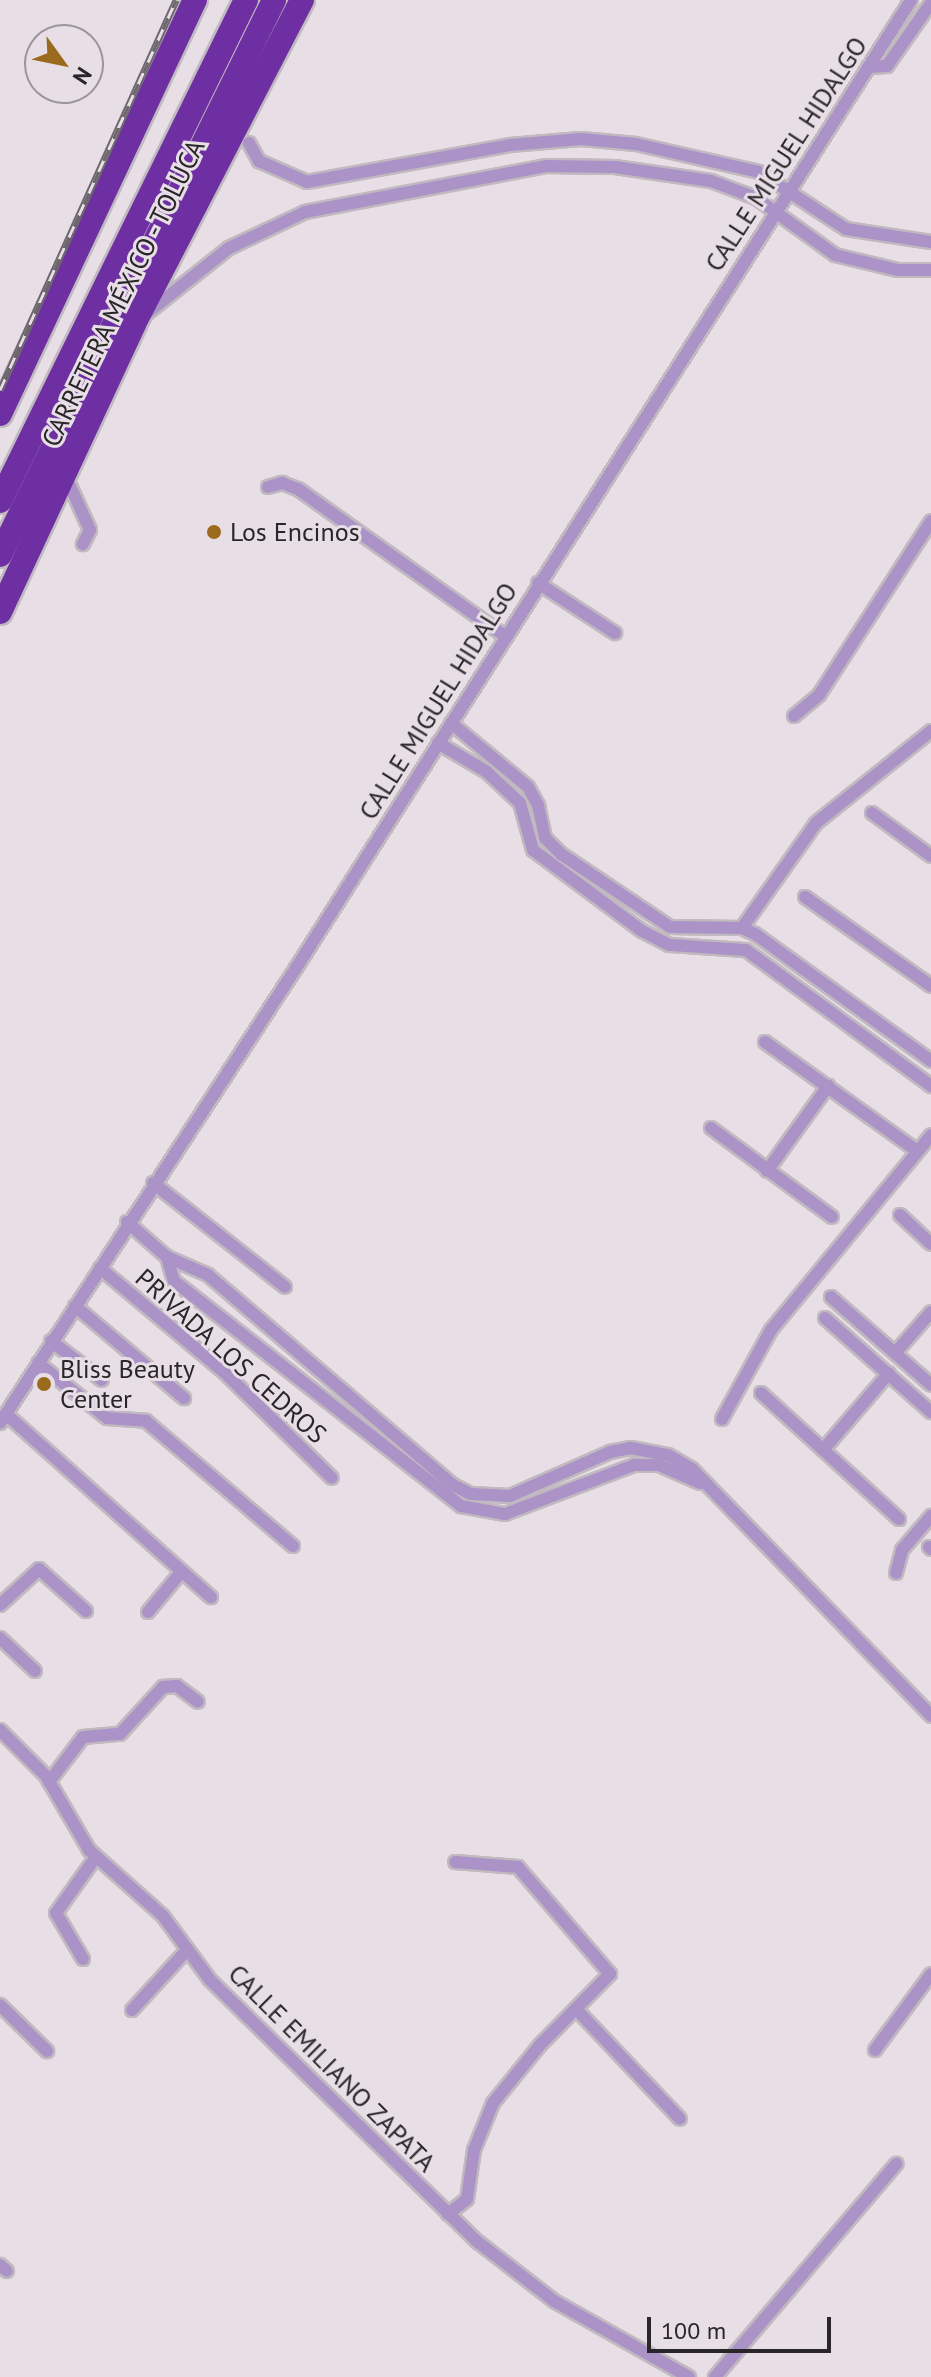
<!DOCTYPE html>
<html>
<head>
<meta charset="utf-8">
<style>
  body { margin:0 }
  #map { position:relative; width:931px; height:2377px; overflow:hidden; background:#e7dee6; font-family:"PT Sans",sans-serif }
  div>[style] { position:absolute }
  .roads { filter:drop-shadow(2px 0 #c1b9c0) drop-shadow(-2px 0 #c1b9c0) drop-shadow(0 2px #c1b9c0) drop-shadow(0 -2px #c1b9c0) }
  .street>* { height:12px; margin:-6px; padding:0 6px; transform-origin:6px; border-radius:6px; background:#ab93c8 }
  .highway>* { height:24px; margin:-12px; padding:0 12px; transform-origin:12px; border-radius:12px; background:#6e2fa3 }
  .rail>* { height:7px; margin-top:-3.5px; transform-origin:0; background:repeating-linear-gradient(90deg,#e7dee6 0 12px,#6e686e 0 24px); box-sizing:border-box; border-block:2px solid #6e686e }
  .dots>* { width:22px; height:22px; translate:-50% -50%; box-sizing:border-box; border:4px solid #e7dee6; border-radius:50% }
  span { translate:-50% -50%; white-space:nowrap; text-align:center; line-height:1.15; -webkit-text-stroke:6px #e7dee6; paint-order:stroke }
  .street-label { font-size:26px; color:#292529 }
  .poi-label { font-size:26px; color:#292529 }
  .left { translate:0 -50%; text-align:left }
  .north { position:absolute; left:24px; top:24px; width:80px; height:80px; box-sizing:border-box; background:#e7dee6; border:2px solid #9b949a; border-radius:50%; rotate:123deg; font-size:22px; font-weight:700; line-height:32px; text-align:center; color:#292529 }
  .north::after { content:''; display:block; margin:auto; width:28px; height:36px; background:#9a6b1d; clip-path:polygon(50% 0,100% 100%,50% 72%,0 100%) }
  .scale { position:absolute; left:647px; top:2317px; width:184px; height:36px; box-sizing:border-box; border:4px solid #292529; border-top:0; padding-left:10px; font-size:24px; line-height:28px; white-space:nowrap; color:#292529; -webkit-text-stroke:6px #e7dee6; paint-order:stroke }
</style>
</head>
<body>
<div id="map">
  <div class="roads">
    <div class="street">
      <i style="left:868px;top:67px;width:19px;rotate:-3deg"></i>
      <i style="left:887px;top:66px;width:77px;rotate:-55.1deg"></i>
      <i style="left:249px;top:143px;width:21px;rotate:61deg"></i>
      <i style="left:259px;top:161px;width:52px;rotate:23.6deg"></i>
      <i style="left:307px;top:182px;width:206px;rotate:-10.3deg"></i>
      <i style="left:510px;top:145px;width:71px;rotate:-4.8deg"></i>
      <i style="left:581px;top:139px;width:55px;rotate:5.2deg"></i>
      <i style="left:636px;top:144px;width:126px;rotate:12.8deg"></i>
      <i style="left:759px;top:172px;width:104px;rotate:33.2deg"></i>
      <i style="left:846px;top:229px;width:86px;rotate:8.7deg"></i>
      <i style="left:146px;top:314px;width:106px;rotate:-38.5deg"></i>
      <i style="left:229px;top:248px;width:84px;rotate:-25.3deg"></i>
      <i style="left:305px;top:212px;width:245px;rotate:-10.8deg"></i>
      <i style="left:546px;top:166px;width:69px;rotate:0.8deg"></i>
      <i style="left:615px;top:167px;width:97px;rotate:8.3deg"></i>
      <i style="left:711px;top:181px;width:48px;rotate:20.7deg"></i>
      <i style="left:756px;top:198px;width:97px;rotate:35.8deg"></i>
      <i style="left:835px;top:255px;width:65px;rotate:13.4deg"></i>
      <i style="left:898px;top:270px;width:33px"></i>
      <i style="left:66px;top:477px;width:58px;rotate:65.6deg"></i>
      <i style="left:90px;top:530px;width:16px;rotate:117deg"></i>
      <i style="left:268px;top:487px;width:15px;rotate:-16deg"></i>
      <i style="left:282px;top:483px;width:17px;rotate:21deg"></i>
      <i style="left:298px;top:489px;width:254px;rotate:35.4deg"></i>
      <i style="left:538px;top:583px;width:92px;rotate:33deg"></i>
      <i style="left:794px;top:716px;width:33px;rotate:-40deg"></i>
      <i style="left:819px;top:695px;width:207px;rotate:-57.2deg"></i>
      <i style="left:451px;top:723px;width:100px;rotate:39.7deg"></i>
      <i style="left:528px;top:787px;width:21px;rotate:61deg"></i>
      <i style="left:538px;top:805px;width:34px;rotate:78deg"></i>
      <i style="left:545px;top:838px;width:23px;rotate:45deg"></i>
      <i style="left:561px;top:854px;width:131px;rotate:33.8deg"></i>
      <i style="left:670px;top:927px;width:72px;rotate:0.8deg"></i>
      <i style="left:742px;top:928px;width:14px;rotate:25deg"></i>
      <i style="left:755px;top:934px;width:217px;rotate:35.8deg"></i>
      <i style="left:438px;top:743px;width:57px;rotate:30.6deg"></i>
      <i style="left:487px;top:772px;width:45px;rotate:43.2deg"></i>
      <i style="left:520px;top:803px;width:49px;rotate:74.5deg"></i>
      <i style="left:533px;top:850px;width:136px;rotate:36.6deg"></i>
      <i style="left:642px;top:931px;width:31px;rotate:27deg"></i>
      <i style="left:670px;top:945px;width:76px;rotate:3.8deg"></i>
      <i style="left:746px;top:950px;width:230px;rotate:36.3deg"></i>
      <i style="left:872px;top:813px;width:73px;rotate:36.1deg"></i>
      <i style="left:805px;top:897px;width:154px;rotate:35.2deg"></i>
      <i style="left:742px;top:928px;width:128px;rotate:-54.8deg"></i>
      <i style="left:816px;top:823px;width:147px;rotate:-38.7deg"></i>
      <i style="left:765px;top:1042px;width:187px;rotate:35.6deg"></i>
      <i style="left:711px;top:1128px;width:150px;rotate:36.3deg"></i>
      <i style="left:767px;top:1171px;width:105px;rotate:-54.3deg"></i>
      <i style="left:153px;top:1183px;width:168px;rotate:38.2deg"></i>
      <i style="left:900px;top:1215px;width:42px;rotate:43.1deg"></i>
      <i style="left:127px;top:1222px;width:53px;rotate:41.2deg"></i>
      <i style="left:167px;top:1257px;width:45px;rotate:23.7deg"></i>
      <i style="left:208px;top:1275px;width:323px;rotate:40.6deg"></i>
      <i style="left:453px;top:1485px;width:20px;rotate:27deg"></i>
      <i style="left:471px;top:1494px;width:39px;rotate:3deg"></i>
      <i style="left:510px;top:1496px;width:109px;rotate:-23.7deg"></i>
      <i style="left:610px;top:1452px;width:21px;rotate:-11deg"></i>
      <i style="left:631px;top:1448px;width:38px;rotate:11deg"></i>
      <i style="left:668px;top:1455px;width:28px;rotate:30deg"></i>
      <i style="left:692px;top:1469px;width:344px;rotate:45.9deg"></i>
      <i style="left:167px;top:1257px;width:25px;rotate:74deg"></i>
      <i style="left:174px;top:1281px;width:365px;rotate:38.1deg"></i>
      <i style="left:461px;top:1506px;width:45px;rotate:10.3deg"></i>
      <i style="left:505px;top:1514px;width:138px;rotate:-20.8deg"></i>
      <i style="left:634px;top:1465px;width:25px"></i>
      <i style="left:659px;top:1465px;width:45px;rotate:23.7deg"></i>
      <i style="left:100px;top:1268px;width:162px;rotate:40deg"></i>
      <i style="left:224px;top:1372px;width:151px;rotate:44.5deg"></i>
      <i style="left:831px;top:1297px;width:133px;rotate:41.3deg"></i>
      <i style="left:75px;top:1306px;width:143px;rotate:40.2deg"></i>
      <i style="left:825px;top:1318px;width:142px;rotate:41.6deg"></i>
      <i style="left:51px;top:1341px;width:64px;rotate:37.4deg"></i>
      <i style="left:896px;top:1352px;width:53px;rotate:-48.8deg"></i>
      <i style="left:38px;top:1363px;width:88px;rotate:38.6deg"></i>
      <i style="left:107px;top:1418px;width:39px;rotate:4deg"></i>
      <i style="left:146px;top:1421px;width:193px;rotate:40.4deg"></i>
      <i style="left:761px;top:1393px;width:187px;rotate:42.4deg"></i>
      <i style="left:6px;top:1414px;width:275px;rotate:41.8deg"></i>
      <i style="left:722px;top:1419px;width:102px;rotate:-61.2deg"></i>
      <i style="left:771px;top:1330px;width:252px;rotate:-50.6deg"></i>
      <i style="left:0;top:1423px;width:546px;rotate:-56.95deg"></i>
      <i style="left:298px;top:965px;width:1143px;rotate:-57.57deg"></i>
      <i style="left:823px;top:1450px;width:101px;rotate:-49.4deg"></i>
      <i style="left:929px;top:1547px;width:3px;rotate:45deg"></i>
      <i style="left:896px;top:1573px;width:24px;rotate:-75deg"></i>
      <i style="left:902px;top:1550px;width:45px;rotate:-49.5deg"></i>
      <i style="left:0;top:1605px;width:53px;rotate:-42.7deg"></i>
      <i style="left:39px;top:1569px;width:63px;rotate:41.8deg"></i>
      <i style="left:148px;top:1612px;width:53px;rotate:-50.3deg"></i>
      <i style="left:0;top:1638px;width:48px;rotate:43.3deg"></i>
      <i style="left:0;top:1730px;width:65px;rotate:45deg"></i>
      <i style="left:46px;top:1776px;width:86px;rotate:59.8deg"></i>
      <i style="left:89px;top:1850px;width:99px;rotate:41.7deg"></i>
      <i style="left:163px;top:1916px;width:79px;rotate:53.7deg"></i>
      <i style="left:210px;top:1980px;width:375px;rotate:44.4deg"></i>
      <i style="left:478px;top:2242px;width:96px;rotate:37.8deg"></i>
      <i style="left:554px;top:2301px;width:155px;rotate:29.4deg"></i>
      <i style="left:49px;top:1782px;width:56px;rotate:-52.9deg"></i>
      <i style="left:83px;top:1737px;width:37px;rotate:-5deg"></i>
      <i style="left:120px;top:1734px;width:64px;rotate:-47.5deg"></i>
      <i style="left:163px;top:1687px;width:14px;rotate:-4deg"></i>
      <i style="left:177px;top:1686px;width:26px;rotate:37deg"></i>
      <i style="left:83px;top:1959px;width:53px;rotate:-120.4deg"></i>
      <i style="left:56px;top:1913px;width:69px;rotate:-54.5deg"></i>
      <i style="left:0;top:2005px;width:66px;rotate:44.4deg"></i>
      <i style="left:576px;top:2009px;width:151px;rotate:46.6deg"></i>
      <i style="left:132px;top:2010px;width:80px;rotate:-47.5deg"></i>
      <i style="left:875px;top:2050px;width:94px;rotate:-53.6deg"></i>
      <i style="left:448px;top:2214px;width:24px;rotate:-38deg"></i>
      <i style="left:467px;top:2199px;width:49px;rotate:-81.9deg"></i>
      <i style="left:474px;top:2150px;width:51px;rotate:-68deg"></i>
      <i style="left:493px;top:2103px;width:75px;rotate:-51deg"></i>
      <i style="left:540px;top:2045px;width:100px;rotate:-45.4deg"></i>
      <i style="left:610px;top:1974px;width:141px;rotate:-130.7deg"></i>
      <i style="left:518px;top:1867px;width:63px;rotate:-175.5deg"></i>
      <i style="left:0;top:2265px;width:9px;rotate:41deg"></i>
      <i style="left:715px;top:2377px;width:280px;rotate:-49.6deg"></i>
    </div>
    <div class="highway">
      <i style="left:0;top:414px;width:458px;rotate:-64.8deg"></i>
      <i style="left:0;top:501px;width:558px;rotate:-63.85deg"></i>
      <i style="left:0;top:555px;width:619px;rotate:-63.72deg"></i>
      <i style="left:0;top:612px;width:318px;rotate:-65deg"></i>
      <i style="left:134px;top:324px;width:365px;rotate:-62.6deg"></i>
    </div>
  </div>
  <div class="rail">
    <i style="left:0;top:390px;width:428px;rotate:-65.7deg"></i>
  </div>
  <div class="dots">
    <i style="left:214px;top:532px;background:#9a6b1d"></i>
    <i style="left:44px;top:1384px;background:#9a6b1d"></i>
  </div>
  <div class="street-label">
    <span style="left:786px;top:154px;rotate:-57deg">CALLE MIGUEL HIDALGO</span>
    <span style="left:123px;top:293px;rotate:-64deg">CARRETERA MÉXICO - TOLUCA</span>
    <span style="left:438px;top:701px;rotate:-58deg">CALLE MIGUEL HIDALGO</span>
    <span style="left:231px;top:1356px;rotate:42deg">PRIVADA LOS CEDROS</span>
    <span style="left:332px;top:2068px;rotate:45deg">CALLE EMILIANO ZAPATA</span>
  </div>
  <div class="poi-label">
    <span class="left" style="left:230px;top:532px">Los Encinos</span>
    <span class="left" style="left:60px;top:1384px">Bliss Beauty<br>Center</span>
  </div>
  <div class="north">N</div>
  <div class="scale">100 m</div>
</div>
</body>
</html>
